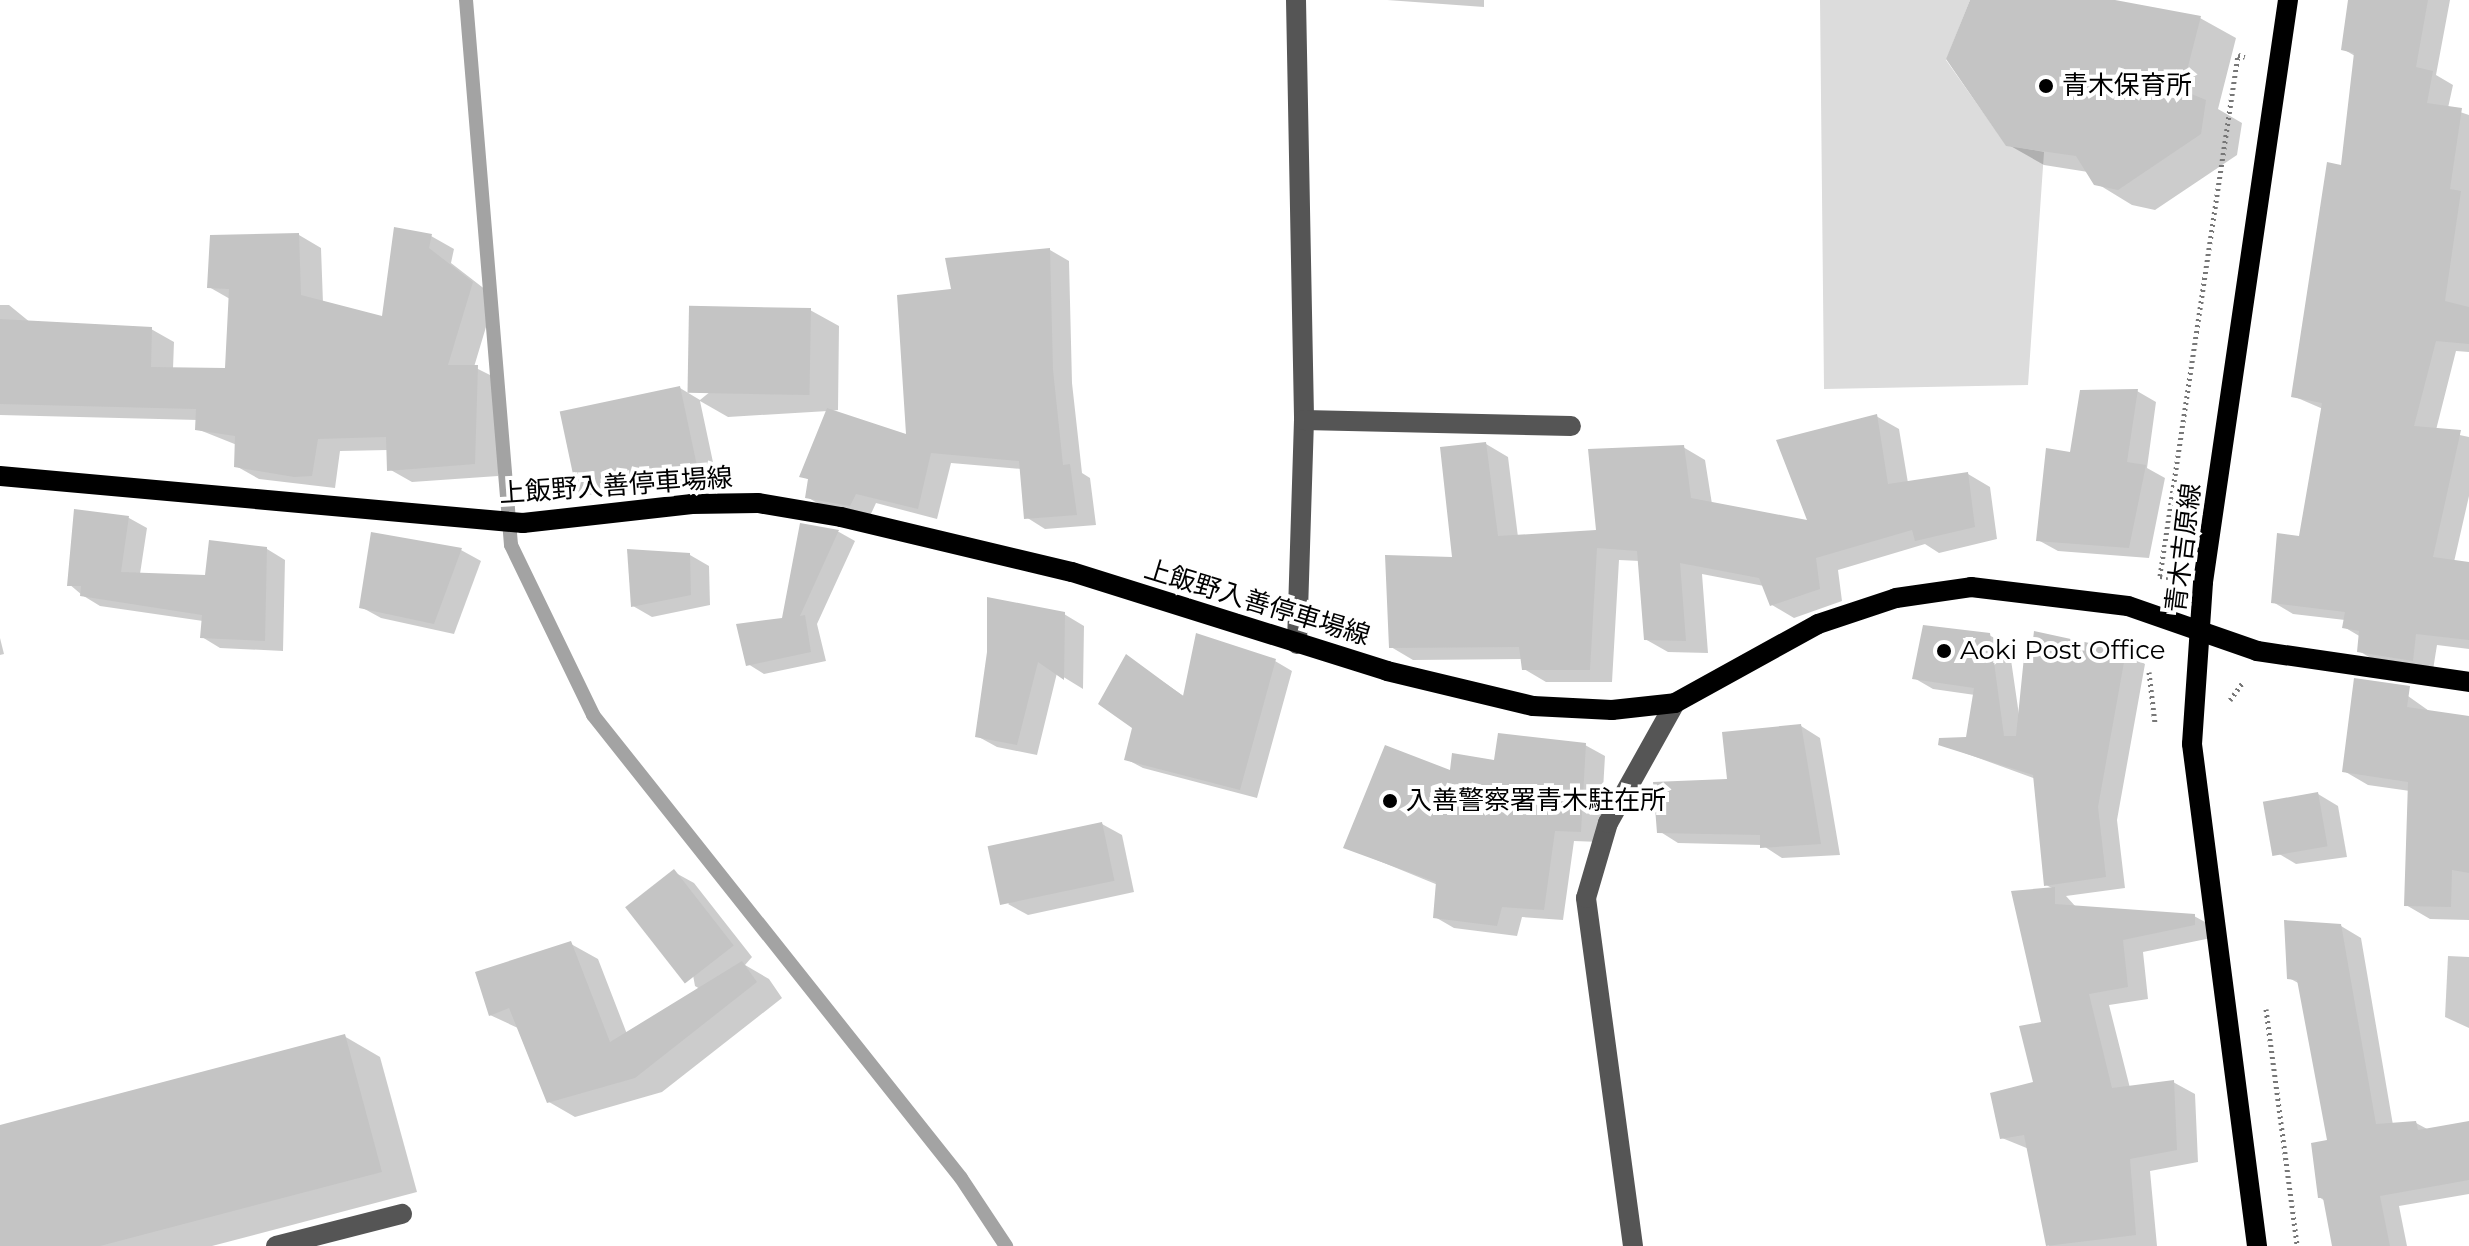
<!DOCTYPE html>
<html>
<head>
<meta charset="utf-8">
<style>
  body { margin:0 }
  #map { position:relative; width:2469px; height:1246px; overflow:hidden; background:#fff; font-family:Montserrat,"Noto Sans JP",sans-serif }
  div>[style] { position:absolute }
  .green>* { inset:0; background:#dcdcdc }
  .shadow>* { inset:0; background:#0003 }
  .stream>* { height:14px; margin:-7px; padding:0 7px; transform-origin:7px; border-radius:7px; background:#a3a3a3 }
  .building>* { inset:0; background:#c4c4c4; transform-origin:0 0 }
  .path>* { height:5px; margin-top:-2.5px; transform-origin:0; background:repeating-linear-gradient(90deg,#777 0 2px,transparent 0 6px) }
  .minor>* { height:20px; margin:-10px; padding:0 10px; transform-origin:10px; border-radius:10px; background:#555 }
  .major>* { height:20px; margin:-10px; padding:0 10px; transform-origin:10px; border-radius:10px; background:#000 }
  .dots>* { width:22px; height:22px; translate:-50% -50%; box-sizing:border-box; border:4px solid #fff; border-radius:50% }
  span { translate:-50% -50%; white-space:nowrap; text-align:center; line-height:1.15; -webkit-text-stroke:8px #fff; paint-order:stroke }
  .poi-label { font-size:26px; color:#000 }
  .left { translate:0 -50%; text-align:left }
  .street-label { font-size:26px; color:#000 }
</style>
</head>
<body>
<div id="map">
  <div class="green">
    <i style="clip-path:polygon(1820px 0,1970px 0,1946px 60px,2006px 145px,2044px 152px,2028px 385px,1824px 389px)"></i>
  </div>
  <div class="shadow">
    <i style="clip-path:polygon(1387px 0,1484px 0,1484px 7px)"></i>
    <i style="clip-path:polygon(1972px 0,2104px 0,2200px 18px,2236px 38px,2218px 109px,2242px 123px,2237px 155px,2155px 210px,2132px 205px,2096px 183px,2088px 172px,2044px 165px,2007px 144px)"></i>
    <i style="clip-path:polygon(2350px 0,2450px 0,2436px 75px,2453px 85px,2448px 108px,2469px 115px,2469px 352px,2456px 351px,2436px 430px,2469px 437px,2469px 496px,2454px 562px,2469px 564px,2469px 649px,2437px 645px,2433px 670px,2379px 663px,2359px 651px,2361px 637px,2344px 627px,2345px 620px,2293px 614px,2273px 602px,2300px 538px,2323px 409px,2293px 396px,2343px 168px,2355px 56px,2343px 49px)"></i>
    <i style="clip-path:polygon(299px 235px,321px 248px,323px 303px,383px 319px,431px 236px,454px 249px,451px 263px,495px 297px,474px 367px,500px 380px,498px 476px,412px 482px,389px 469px,388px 450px,340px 451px,335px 488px,259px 479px,236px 466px,237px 445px,197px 429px,198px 420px,0 415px,0 305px,9px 305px,31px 323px,151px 329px,174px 342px,173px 369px,227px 370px,230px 299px,209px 287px)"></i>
    <i style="clip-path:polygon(1050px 250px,1069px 261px,1072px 383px,1082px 473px,1090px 478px,1096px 525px,1045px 529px,1026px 517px,1022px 469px,951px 463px,937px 519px,876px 503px,870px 516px,826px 508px,807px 497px,810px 480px,802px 476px,828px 411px,728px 417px,700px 401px,717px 481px,588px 495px,569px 483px,680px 388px,700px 400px,810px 310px,839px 326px,838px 410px,830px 411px,908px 436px,953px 291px)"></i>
    <i style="clip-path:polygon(2137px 391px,2156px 402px,2147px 468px,2165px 478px,2149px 558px,2058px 551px,2038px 540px,2072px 454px)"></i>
    <i style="clip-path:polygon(1876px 416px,1899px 429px,1908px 483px,1968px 474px,1990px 487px,1997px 539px,1939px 553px,1925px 544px,1838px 570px,1842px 601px,1794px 618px,1772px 605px,1764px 586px,1702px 574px,1708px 653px,1668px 652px,1645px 639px,1640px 561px,1619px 560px,1612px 682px,1546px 682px,1524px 669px,1523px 659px,1413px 660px,1391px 647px,1455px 560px,1486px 444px,1508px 457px,1518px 537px,1598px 532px,1683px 447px,1705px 460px,1712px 504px,1810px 523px)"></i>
    <i style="clip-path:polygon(76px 511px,129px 518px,147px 528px,140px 574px,207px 577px,267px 549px,285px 560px,283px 651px,220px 648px,202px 637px,203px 621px,100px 606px,82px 595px,69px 584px)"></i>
    <i style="clip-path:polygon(802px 526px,839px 532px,855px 541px,817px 624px,826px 661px,764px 674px,748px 664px,784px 620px)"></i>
    <i style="clip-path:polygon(461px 550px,481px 561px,454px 634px,381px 618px,361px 607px)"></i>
    <i style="clip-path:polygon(690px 555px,709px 566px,710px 605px,652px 617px,633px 606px)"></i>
    <i style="clip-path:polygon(1064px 614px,1084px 626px,1083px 689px,1057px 673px,1037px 755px,997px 747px,977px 736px)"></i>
    <i style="clip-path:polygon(1989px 635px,2009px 646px,2019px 715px,2125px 653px,2145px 664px,2117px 820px,2125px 888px,2066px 896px,2076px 907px,2194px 916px,2216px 928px,2216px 937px,2143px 952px,2148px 999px,2109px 1005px,2130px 1088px,2173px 1082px,2195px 1094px,2198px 1162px,2150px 1171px,2157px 1246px,2049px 1246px,2029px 1149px,2002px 1138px,2035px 1083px,2043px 1024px,2054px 889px,2046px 885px,2036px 779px,1940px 744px,1968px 739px,1975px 695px,1933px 689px,1914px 678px)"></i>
    <i style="clip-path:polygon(0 638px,4px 654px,0 655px)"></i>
    <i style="clip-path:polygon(1127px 657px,1185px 697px,1275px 661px,1292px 671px,1257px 798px,1143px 768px,1126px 759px,1134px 727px)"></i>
    <i style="clip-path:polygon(2408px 696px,2432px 713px,2469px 719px,2469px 920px,2430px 919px,2406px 905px,2410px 791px,2368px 785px,2344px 771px)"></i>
    <i style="clip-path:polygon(1801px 726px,1820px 738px,1840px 855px,1782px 858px,1762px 845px,1678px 843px,1659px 831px)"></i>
    <i style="clip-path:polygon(1585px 745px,1605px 756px,1600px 842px,1574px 841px,1563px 920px,1522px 917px,1517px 936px,1454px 928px,1435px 917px,1438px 885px,1345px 847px,1451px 772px)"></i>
    <i style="clip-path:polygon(2318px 794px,2338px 806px,2347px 857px,2296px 864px,2276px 852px)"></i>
    <i style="clip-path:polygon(1102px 824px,1122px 835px,1134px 892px,1028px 915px,1008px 904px)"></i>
    <i style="clip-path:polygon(674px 872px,694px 883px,752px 957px,745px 965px,769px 979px,782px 998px,662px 1092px,575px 1117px,549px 1102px,520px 1029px,490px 1015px,571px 944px,598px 959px,627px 1034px,700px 989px,695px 986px)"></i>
    <i style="clip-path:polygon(2341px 926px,2361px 938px,2393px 1125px,2416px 1123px,2429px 1130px,2469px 1123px,2469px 1194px,2399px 1206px,2407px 1246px,2334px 1246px,2325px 1201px,2319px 1197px,2329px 1142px,2300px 984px,2289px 978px)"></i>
    <i style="clip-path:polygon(2448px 956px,2469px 957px,2469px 1028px,2445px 1017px)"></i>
    <i style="clip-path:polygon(344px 1036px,380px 1057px,417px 1192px,212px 1246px,0 1246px,0 1127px)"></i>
  </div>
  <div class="stream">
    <i style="left:466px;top:0;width:547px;rotate:85.28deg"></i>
    <i style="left:511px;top:545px;width:189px;rotate:64.2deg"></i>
    <i style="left:593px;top:715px;width:591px;rotate:51.52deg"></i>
    <i style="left:961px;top:1178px;width:82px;rotate:56.5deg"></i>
  </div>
  <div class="building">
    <i style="clip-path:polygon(1970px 0,2115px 0,2201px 16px,2182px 90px,2206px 100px,2201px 134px,2118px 190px,2094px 185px,2076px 156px,2006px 146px,1946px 59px)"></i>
    <i style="clip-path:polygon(2348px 0,2428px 0,2416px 67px,2433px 71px,2427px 103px,2462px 108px,2450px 189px,2461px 191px,2445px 301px,2469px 307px,2469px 344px,2436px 341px,2414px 426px,2461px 430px,2433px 557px,2469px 562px,2469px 640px,2416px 634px,2413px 661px,2357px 652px,2359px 631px,2342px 628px,2345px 612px,2271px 603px,2277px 533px,2299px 536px,2322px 403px,2291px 397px,2327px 162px,2341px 165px,2354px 53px,2341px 50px)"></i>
    <i style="clip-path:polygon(394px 227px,432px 234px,429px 248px,473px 282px,448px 365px,478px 365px,475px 464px,387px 471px,386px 437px,318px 439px,312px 476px,294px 477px,234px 467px,235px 436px,195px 430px,196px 409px,0 404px,0 319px,152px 327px,151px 367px,225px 368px,229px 289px,207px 288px,210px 235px,299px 233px,301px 295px,382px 316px)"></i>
    <i style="clip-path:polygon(1050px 248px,1053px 370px,1063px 465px,1070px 464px,1077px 515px,1024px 519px,1019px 461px,931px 453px,918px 509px,856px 494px,850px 506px,805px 498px,808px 479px,799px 477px,827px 408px,906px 434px,897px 295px,951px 289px,945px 258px)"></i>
    <i style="left:811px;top:308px;width:87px;height:122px;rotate:91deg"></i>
    <i style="left:680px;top:386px;width:87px;height:123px;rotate:78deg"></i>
    <i style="clip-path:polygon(2138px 389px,2127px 462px,2146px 465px,2129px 548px,2036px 541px,2046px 448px,2070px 452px,2080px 390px)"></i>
    <i style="clip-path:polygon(1877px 414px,1888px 484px,1968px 472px,1975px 527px,1915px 541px,1912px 530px,1816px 558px,1820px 589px,1770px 606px,1759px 578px,1680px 563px,1686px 641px,1644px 640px,1637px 551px,1597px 548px,1590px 670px,1522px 670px,1519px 647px,1389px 648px,1385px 555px,1452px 557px,1440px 447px,1486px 442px,1498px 536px,1596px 530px,1588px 449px,1684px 445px,1691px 498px,1807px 520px,1776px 440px)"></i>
    <i style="clip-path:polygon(74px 509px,129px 516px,121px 572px,205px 575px,209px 540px,267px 547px,265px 641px,200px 638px,202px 615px,80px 596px,81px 586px,67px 586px)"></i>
    <i style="clip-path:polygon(800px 523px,839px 530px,800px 616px,805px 615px,811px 652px,746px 666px,736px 624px,782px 618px)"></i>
    <i style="clip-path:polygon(371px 532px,462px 548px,434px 624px,359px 608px)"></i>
    <i style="clip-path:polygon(627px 549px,690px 553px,691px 595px,631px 607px)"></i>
    <i style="clip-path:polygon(987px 597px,1065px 612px,1064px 680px,1038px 662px,1017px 745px,975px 737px,987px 652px)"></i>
    <i style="clip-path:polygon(1923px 625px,1990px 633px,2004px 736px,2016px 736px,2026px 637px,2033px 638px,2034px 631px,2126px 651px,2098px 807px,2106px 877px,2044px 886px,2033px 775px,1938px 745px,1939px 738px,1966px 737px,1974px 688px,1912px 679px)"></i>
    <i style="clip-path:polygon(1196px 633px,1276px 659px,1240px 790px,1124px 760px,1132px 728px,1098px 704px,1126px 654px,1183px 696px)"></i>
    <i style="clip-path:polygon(2354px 678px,2410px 686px,2407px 707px,2469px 716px,2469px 873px,2452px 870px,2451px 907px,2404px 906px,2408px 782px,2342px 772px)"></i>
    <i style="clip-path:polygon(1801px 724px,1821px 844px,1760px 848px,1760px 835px,1657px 833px,1653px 782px,1727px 779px,1722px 732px)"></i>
    <i style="clip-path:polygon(1498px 733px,1586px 743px,1581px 832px,1555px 831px,1544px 910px,1502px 907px,1497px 926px,1433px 918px,1436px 882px,1343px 848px,1385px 745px,1450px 770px,1452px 753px,1494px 760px)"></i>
    <i style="left:2318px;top:792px;width:55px;height:56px;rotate:80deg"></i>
    <i style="left:1102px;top:822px;width:60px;height:117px;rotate:78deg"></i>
    <i style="left:674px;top:869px;width:97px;height:62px;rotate:52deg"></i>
    <i style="clip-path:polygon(2055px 887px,2055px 904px,2195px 914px,2195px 925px,2123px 940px,2128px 987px,2089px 994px,2112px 1088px,2174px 1080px,2177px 1150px,2130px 1159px,2136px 1235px,2046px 1246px,2024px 1135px,2000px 1139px,1990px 1093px,2033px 1082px,2019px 1026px,2041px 1022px,2011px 891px)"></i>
    <i style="clip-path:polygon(2284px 920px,2341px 924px,2376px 1124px,2416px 1121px,2418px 1130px,2469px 1121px,2469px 1180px,2380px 1196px,2390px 1246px,2332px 1246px,2323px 1198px,2318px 1198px,2311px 1143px,2327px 1140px,2297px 980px,2287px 979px)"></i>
    <i style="clip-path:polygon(571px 941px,610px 1042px,742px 961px,757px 982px,635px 1078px,547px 1103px,509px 1008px,489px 1016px,475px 972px)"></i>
    <i style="clip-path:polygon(345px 1034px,382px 1172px,100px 1246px,0 1246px,0 1125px)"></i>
  </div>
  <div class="path">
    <i style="left:2168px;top:577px;width:8px;rotate:-173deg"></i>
    <i style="left:2160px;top:576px;width:527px;rotate:-81.49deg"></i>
    <i style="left:2238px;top:55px;width:7px;rotate:16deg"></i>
    <i style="left:2149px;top:672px;width:51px;rotate:83.3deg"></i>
    <i style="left:2230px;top:700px;width:22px;rotate:-54deg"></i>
    <i style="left:2266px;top:1009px;width:239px;rotate:82.5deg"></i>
  </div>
  <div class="minor">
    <i style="left:1296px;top:0;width:420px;rotate:88.9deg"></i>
    <i style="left:1304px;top:420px;width:224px;rotate:91.8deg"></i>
    <i style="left:1304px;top:420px;width:267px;rotate:1.3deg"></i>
    <i style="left:276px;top:1246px;width:130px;rotate:-14.3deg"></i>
    <i style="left:1633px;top:1246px;width:351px;rotate:-97.7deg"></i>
    <i style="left:1586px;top:898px;width:78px;rotate:-73.7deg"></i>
    <i style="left:1608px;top:823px;width:137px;rotate:-60.8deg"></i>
  </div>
  <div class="major">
    <i style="left:0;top:476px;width:525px;rotate:5.14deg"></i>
    <i style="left:523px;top:523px;width:170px;rotate:-6.4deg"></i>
    <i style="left:692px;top:504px;width:66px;rotate:-0.9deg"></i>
    <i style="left:758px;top:503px;width:84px;rotate:9.6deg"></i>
    <i style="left:841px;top:517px;width:237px;rotate:13.4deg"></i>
    <i style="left:1072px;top:572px;width:330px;rotate:17.4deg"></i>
    <i style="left:1387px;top:671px;width:150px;rotate:13.5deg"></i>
    <i style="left:1533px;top:706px;width:79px;rotate:2.9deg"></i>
    <i style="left:1612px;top:710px;width:63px;rotate:-6.3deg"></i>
    <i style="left:1675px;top:703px;width:163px;rotate:-28.9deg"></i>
    <i style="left:1818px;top:624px;width:82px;rotate:-18.4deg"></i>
    <i style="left:1896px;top:598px;width:76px;rotate:-8.3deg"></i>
    <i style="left:1971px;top:587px;width:158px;rotate:6.9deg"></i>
    <i style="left:2128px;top:606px;width:137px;rotate:19.2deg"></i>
    <i style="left:2257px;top:651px;width:214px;rotate:8.3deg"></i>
    <i style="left:2257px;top:1246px;width:506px;rotate:-97.38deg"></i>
    <i style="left:2192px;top:744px;width:162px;rotate:-86.1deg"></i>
    <i style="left:2203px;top:582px;width:588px;rotate:-81.69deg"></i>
  </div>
  <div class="dots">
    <i style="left:2046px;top:86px;background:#000"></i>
    <i style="left:1944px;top:651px;background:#000"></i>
    <i style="left:1390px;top:801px;background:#000"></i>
  </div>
  <div class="poi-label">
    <span class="left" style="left:2062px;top:86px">青木保育所</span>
    <span class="left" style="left:1960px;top:651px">Aoki Post Office</span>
    <span class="left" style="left:1406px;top:801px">入善警察署青木駐在所</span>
  </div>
  <div class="street-label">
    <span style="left:616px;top:486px;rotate:-4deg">上飯野入善停車場線</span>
    <span style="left:2184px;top:548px;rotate:-83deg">青木吉原線</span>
    <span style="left:1257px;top:603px;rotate:17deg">上飯野入善停車場線</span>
  </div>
</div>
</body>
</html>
